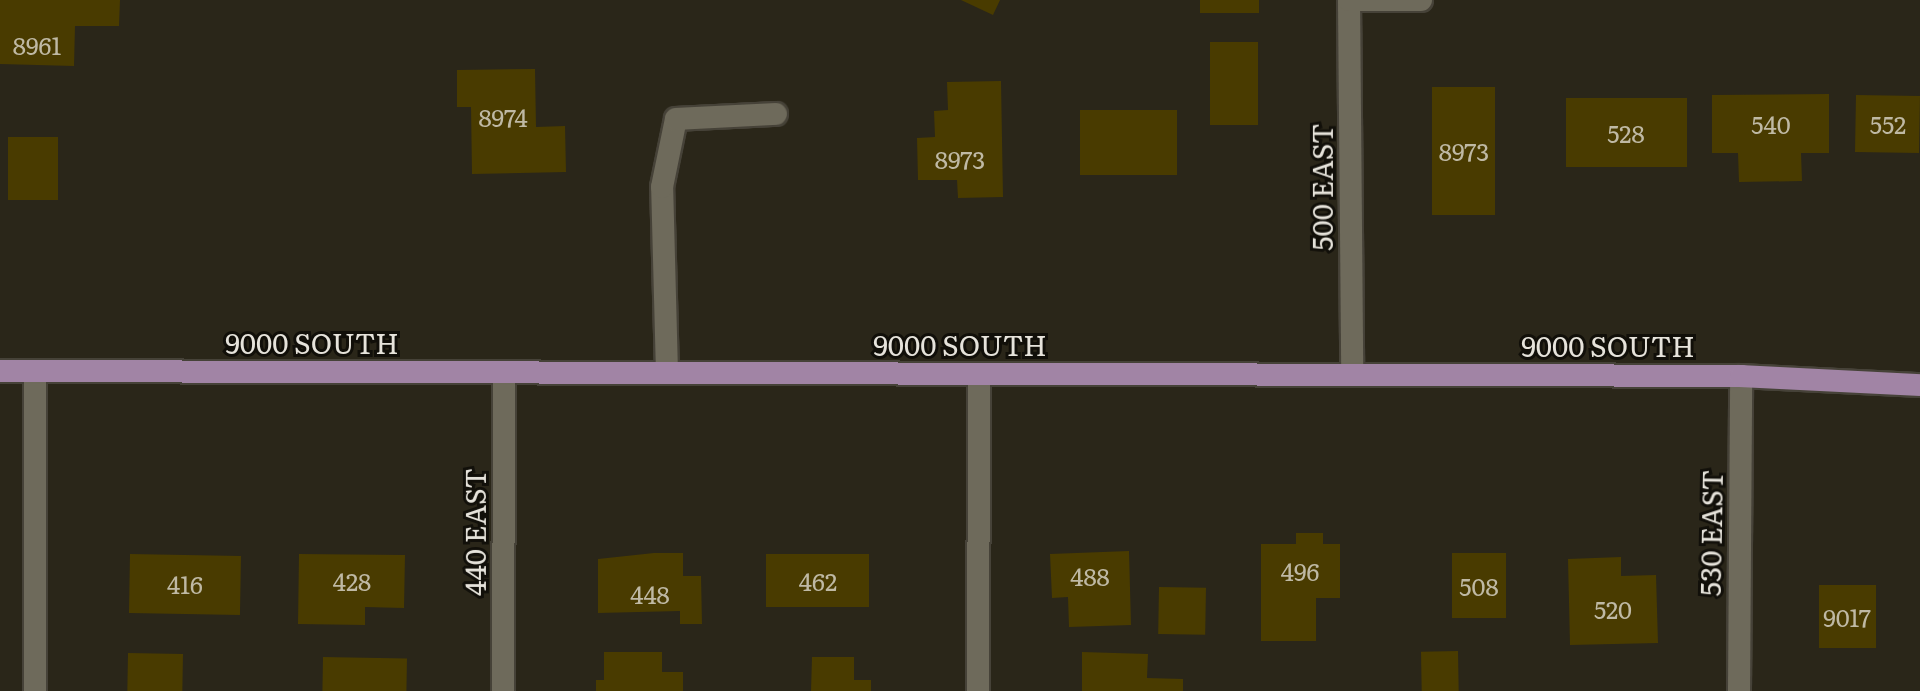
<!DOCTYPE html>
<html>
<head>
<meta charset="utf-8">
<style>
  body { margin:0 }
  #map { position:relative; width:1920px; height:691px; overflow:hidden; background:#2a2619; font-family:Literata,serif }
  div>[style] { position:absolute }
  .building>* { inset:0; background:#493b00; transform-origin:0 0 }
  .roads { filter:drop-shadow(2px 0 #464238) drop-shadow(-2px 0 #464238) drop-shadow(0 2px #464238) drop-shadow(0 -2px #464238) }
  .minor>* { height:22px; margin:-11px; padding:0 11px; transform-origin:11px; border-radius:11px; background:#6e6a5b }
  .primary>* { height:22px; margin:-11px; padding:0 11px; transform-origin:11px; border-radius:11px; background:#a184a5 }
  span { translate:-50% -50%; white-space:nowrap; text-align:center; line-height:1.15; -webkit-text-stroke:6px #110f09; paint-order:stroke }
  .number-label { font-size:24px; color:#bfb9a4 }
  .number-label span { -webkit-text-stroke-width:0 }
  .street-label { font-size:28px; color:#e6e3db }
</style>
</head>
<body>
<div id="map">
  <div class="building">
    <i style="clip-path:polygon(0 0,120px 0,119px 26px,75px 26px,74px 66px,0 64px)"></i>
    <i style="clip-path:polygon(961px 0,1000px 0,993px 15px)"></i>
    <i style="left:1200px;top:0;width:59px;height:13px"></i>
    <i style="left:1210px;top:42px;width:48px;height:83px"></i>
    <i style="clip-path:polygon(535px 69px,536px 127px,565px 126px,566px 172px,472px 174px,471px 107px,457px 107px,457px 70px)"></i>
    <i style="clip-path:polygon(1001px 81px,1003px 197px,958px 198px,957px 180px,918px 180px,917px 138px,935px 137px,934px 111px,948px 110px,947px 82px)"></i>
    <i style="left:1495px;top:87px;width:128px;height:63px;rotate:90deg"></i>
    <i style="clip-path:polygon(1829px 94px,1829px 153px,1801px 153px,1802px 181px,1739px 182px,1738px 153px,1712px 153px,1712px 95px)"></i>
    <i style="left:1856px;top:95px;width:64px;height:57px;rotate:1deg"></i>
    <i style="left:1566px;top:98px;width:121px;height:69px"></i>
    <i style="left:1080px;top:110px;width:97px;height:65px"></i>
    <i style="left:8px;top:137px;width:50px;height:63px"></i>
    <i style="clip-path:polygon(1296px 533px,1323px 533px,1323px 544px,1340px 544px,1340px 598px,1316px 598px,1316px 641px,1261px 641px,1261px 544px,1296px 544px)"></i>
    <i style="clip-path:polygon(1129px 551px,1131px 625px,1069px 627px,1068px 597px,1052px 598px,1050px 554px)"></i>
    <i style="clip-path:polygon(654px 553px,683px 553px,683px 576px,701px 576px,702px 624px,680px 624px,680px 611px,598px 613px,598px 559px)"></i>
    <i style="left:1452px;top:553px;width:54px;height:65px"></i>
    <i style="left:130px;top:554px;width:111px;height:59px;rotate:1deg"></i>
    <i style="clip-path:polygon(299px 554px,405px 555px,404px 608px,365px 607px,365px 625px,298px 624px)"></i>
    <i style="left:766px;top:554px;width:103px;height:53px"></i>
    <i style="clip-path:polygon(1621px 557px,1621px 576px,1656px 575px,1658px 643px,1570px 645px,1568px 559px)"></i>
    <i style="left:1819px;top:585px;width:57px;height:63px"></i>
    <i style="left:1159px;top:587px;width:47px;height:47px;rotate:1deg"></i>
    <i style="left:1458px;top:651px;width:40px;height:37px;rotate:89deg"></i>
    <i style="clip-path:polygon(604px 652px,662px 652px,662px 672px,683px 672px,683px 691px,596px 691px,596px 680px,604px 680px)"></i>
    <i style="clip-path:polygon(1082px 652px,1148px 654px,1147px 678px,1183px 679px,1183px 691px,1082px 691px)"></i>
    <i style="left:128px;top:653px;width:55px;height:38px;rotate:1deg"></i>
    <i style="left:323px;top:657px;width:84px;height:34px;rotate:1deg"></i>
    <i style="clip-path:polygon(812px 657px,854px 657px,854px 680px,871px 680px,871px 691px,811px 691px)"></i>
  </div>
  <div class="roads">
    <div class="minor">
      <i style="left:1349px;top:0;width:374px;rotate:89.5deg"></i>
      <i style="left:1349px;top:0;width:72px"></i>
      <i style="left:35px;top:371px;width:320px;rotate:90deg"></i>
      <i style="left:667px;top:373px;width:186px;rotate:-91.5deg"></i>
      <i style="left:662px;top:187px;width:69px;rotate:-78.4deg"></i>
      <i style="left:676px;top:119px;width:100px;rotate:-2.9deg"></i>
      <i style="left:503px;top:691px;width:318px;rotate:-89.8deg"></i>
      <i style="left:978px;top:691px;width:317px;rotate:-89.8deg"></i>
      <i style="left:1739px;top:691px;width:315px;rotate:-89.6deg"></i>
    </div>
    <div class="primary">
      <i style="left:0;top:371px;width:1741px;rotate:0.16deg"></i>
      <i style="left:1741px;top:376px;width:179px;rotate:2.9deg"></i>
    </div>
  </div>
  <div class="number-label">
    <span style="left:37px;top:45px">8961</span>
    <span style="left:503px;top:117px">8974</span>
    <span style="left:1771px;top:124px">540</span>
    <span style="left:1888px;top:124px">552</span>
    <span style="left:1626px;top:133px">528</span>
    <span style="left:1464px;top:151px">8973</span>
    <span style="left:960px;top:159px">8973</span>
    <span style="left:1300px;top:571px">496</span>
    <span style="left:1090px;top:576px">488</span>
    <span style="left:352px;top:581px">428</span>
    <span style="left:818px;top:581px">462</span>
    <span style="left:185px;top:584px">416</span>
    <span style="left:1479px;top:586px">508</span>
    <span style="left:650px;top:594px">448</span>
    <span style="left:1613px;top:609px">520</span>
    <span style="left:1847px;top:617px">9017</span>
  </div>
  <div class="street-label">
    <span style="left:1321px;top:187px;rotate:-90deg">500 EAST</span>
    <span style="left:312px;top:342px">9000 SOUTH</span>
    <span style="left:960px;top:344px">9000 SOUTH</span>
    <span style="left:1608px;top:345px">9000 SOUTH</span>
    <span style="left:474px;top:532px;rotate:-90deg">440 EAST</span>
    <span style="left:1710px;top:533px;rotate:-89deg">530 EAST</span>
  </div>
</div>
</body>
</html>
